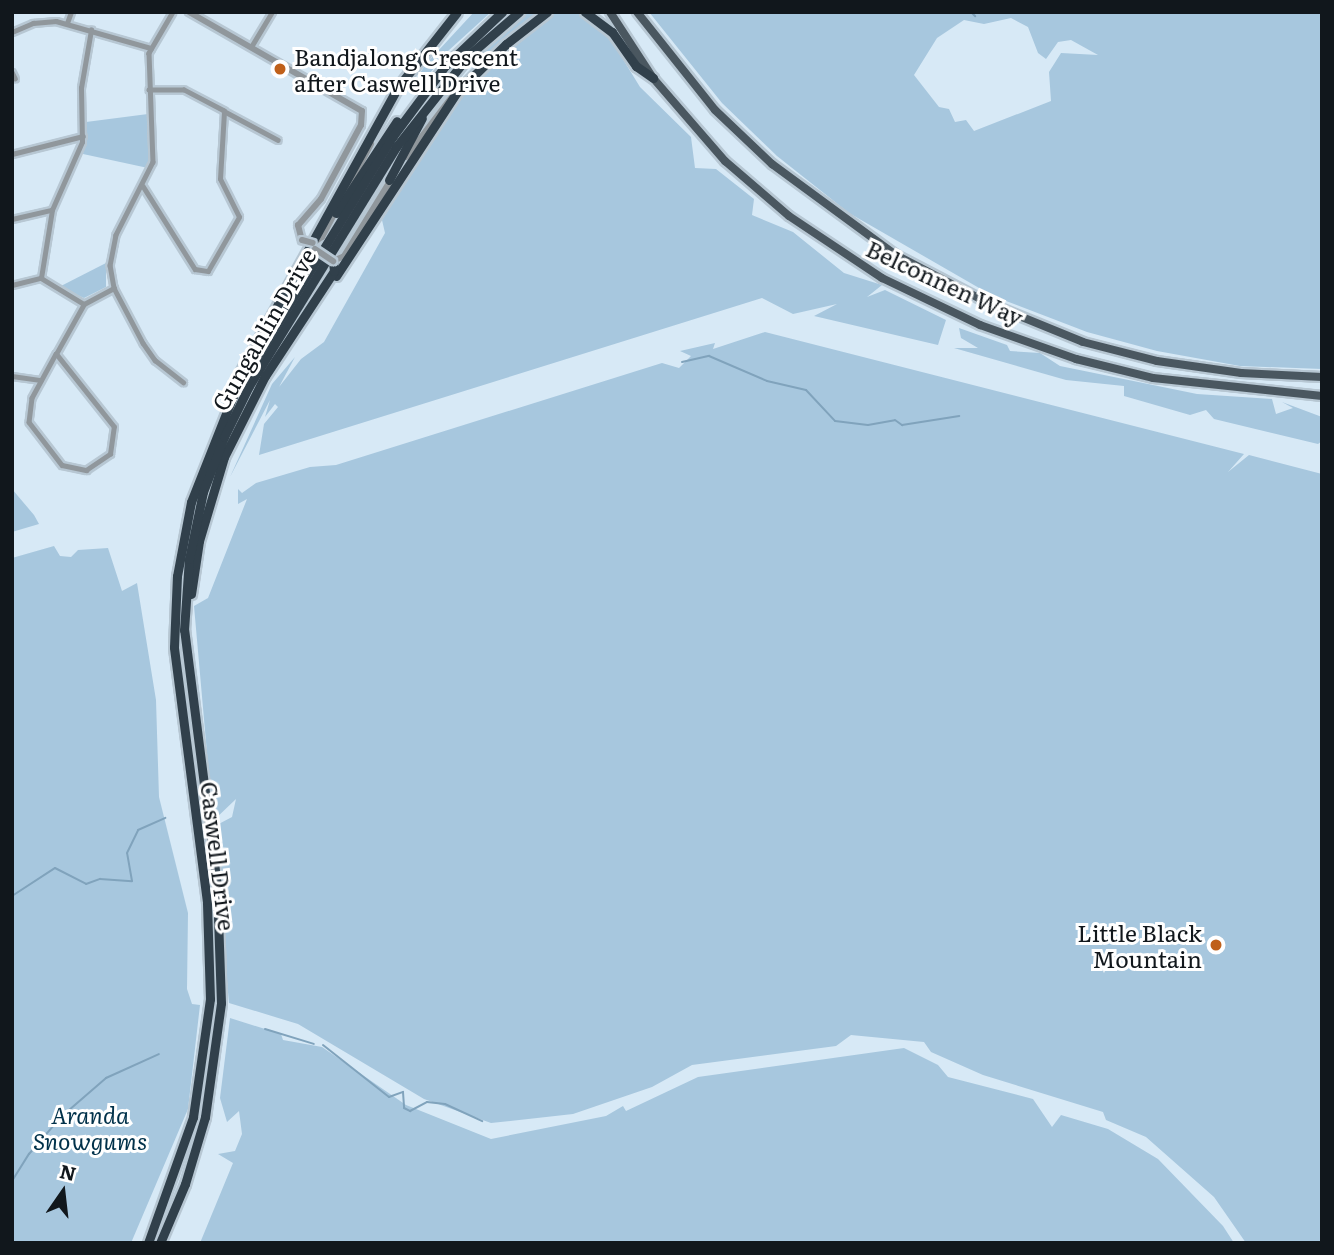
<!DOCTYPE html>
<html>
<head>
<meta charset="utf-8">
<style>
  body { margin:0 }
  #map { position:relative; width:1334px; height:1255px; overflow:hidden; background:#d7e9f6; font-family:Literata,serif }
  div>[style] { position:absolute }
  .green>* { inset:0; background:#a7c7de }
  .stream>* { height:2px; margin:-1px; padding:0 1px; transform-origin:1px; border-radius:1px; background:#80a3bc }
  .roads { filter:drop-shadow(2px 0 #b7c7d3) drop-shadow(-2px 0 #b7c7d3) drop-shadow(0 2px #b7c7d3) drop-shadow(0 -2px #b7c7d3) }
  .minor>* { height:4.5px; margin:-2.25px; padding:0 2.25px; transform-origin:2.25px; border-radius:2.25px; background:#90979c }
  .tertiary>* { height:6px; margin:-3px; padding:0 3px; transform-origin:3px; border-radius:3px; background:#90979c }
  .primary>* { height:8px; margin:-4px; padding:0 4px; transform-origin:4px; border-radius:4px; background:#4a5760 }
  .motorway>* { height:9px; margin:-4.5px; padding:0 4.5px; transform-origin:4.5px; border-radius:4.5px; background:#31404b }
  .bridges { filter:drop-shadow(2px 0 #b7c7d3) drop-shadow(-2px 0 #b7c7d3) drop-shadow(0 2px #b7c7d3) drop-shadow(0 -2px #b7c7d3) }
  .tertiary-bridge>* { height:6px; margin:-3px; padding:0 3px; transform-origin:3px; border-radius:3px; background:#90979c }
  .dots>* { width:19px; height:19px; translate:-50% -50%; box-sizing:border-box; border:4px solid #fff; border-radius:50% }
  span { translate:-50% -50%; white-space:nowrap; text-align:center; line-height:1.15; -webkit-text-stroke:6px #fff; paint-order:stroke }
  .poi-label { font-size:23px; color:#11171c }
  .left { translate:0 -50%; text-align:left }
  .right { translate:-100% -50%; text-align:right }
  .street-label { font-size:23px; color:#11171c }
  .park-label { font-size:23px; color:#01314a; font-style:italic }
  .frame { position:absolute; inset:0; border:14px solid #11171c; pointer-events:none }
  .north { position:absolute; left:28px; top:1157px; width:70px; height:70px; -webkit-text-stroke:5px #fff; paint-order:stroke; rotate:14deg; font-size:19px; font-weight:700; line-height:28px; text-align:center; color:#11171c }
  .north::after { content:''; display:block; margin:auto; width:24px; height:32px; background:#11171c; clip-path:polygon(50% 0,100% 100%,50% 72%,0 100%) }
</style>
</head>
<body>
<div id="map">
  <div class="green">
    <i style="clip-path:polygon(474px 12px,491px 12px,448px 51px,416px 90px,414px 83px,425px 65px)"></i>
    <i style="clip-path:polygon(527px 12px,539px 12px,478px 66px,467px 67px)"></i>
    <i style="clip-path:polygon(554px 12px,579px 12px,605px 30px,640px 87px,691px 137px,695px 168px,716px 169px,754px 199px,752px 215px,793px 232px,844px 273px,882px 285px,867px 297px,885px 290px,946px 320px,938px 345px,814px 316px,837px 304px,793px 314px,762px 298px,259px 455px,264px 424px,278px 407px,275px 404px,265px 417px,270px 400px,230px 477px,272px 384px,295px 357px,279px 387px,301px 359px,324px 342px,385px 233px,382px 220px,453px 106px,497px 58px)"></i>
    <i style="clip-path:polygon(evenodd,649px 12px,1322px 12px,1322px 369px,1240px 366px,1157px 351px,1087px 332px,993px 296px,849px 213px,777px 156px,722px 103px,649px 12px,1011px 18px,1028px 27px,1038px 53px,1046px 59px,1058px 42px,1071px 40px,1098px 55px,1061px 53px,1049px 72px,1051px 101px,974px 131px,966px 120px,955px 122px,949px 109px,939px 107px,914px 75px,937px 38px,964px 20px,984px 24px,1011px 18px)"></i>
    <i style="clip-path:polygon(148px 114px,152px 147px,148px 168px,83px 154px,86px 122px)"></i>
    <i style="clip-path:polygon(106px 263px,106px 287px,84px 298px,59px 287px)"></i>
    <i style="clip-path:polygon(959px 328px,1007px 345px,1010px 351px,1040px 353px,1060px 366px,1197px 394px,1272px 399px,1276px 414px,1293px 408px,1282px 402px,1322px 417px,1322px 441px,1318px 444px,1214px 419px,1206px 410px,1190px 415px,1124px 396px,1124px 386px,1066px 380px,954px 348px,978px 348px,961px 338px)"></i>
    <i style="clip-path:polygon(765px 332px,1244px 454px,1228px 472px,1249px 455px,1322px 474px,1322px 1243px,1246px 1243px,1214px 1197px,1146px 1137px,1106px 1120px,1103px 1112px,983px 1075px,931px 1052px,924px 1042px,851px 1035px,836px 1046px,692px 1065px,652px 1087px,573px 1114px,491px 1123px,424px 1099px,298px 1024px,229px 1003px,213px 827px,232px 817px,236px 799px,213px 821px,194px 606px,208px 598px,247px 499px,238px 504px,238px 489px,242px 493px,256px 483px,310px 467px,336px 465px,662px 363px,679px 368px,691px 356px,680px 351px,715px 343px,713px 349px)"></i>
    <i style="clip-path:polygon(12px 489px,34px 515px,39px 524px,12px 532px)"></i>
    <i style="clip-path:polygon(54px 546px,60px 556px,71px 557px,78px 550px,108px 548px,122px 591px,137px 583px,156px 700px,159px 797px,188px 913px,187px 989px,192px 1004px,200px 1005px,188px 1109px,131px 1243px,12px 1243px,12px 558px)"></i>
    <i style="clip-path:polygon(230px 1018px,281px 1034px,283px 1040px,322px 1047px,406px 1105px,491px 1139px,606px 1116px,623px 1106px,626px 1111px,698px 1077px,904px 1048px,938px 1065px,948px 1077px,1033px 1099px,1052px 1127px,1061px 1115px,1108px 1129px,1158px 1159px,1223px 1226px,1234px 1243px,200px 1243px,233px 1163px,218px 1154px,235px 1151px,242px 1134px,239px 1111px,227px 1122px,220px 1098px)"></i>
  </div>
  <div class="stream">
    <i style="left:971px;top:12px;width:6px;rotate:45deg"></i>
    <i style="left:682px;top:362px;width:28px;rotate:-13deg"></i>
    <i style="left:709px;top:356px;width:63px;rotate:23.3deg"></i>
    <i style="left:767px;top:381px;width:40px;rotate:13deg"></i>
    <i style="left:806px;top:390px;width:42px;rotate:46.9deg"></i>
    <i style="left:835px;top:421px;width:33px;rotate:7deg"></i>
    <i style="left:868px;top:425px;width:27px;rotate:-10deg"></i>
    <i style="left:895px;top:420px;width:9px;rotate:36deg"></i>
    <i style="left:902px;top:425px;width:58px;rotate:-9deg"></i>
    <i style="left:12px;top:896px;width:51px;rotate:-33.1deg"></i>
    <i style="left:55px;top:868px;width:35px;rotate:27deg"></i>
    <i style="left:86px;top:884px;width:15px;rotate:-20deg"></i>
    <i style="left:100px;top:879px;width:32px;rotate:4deg"></i>
    <i style="left:132px;top:881px;width:28px;rotate:-100deg"></i>
    <i style="left:127px;top:853px;width:25px;rotate:-64deg"></i>
    <i style="left:138px;top:830px;width:30px;rotate:-24deg"></i>
    <i style="left:265px;top:1029px;width:51px;rotate:17deg"></i>
    <i style="left:323px;top:1045px;width:84px;rotate:38.2deg"></i>
    <i style="left:389px;top:1097px;width:15px;rotate:-20deg"></i>
    <i style="left:403px;top:1092px;width:16px;rotate:86deg"></i>
    <i style="left:404px;top:1108px;width:7px;rotate:27deg"></i>
    <i style="left:410px;top:1111px;width:19px;rotate:-28deg"></i>
    <i style="left:427px;top:1102px;width:18px;rotate:6deg"></i>
    <i style="left:445px;top:1104px;width:41px;rotate:24.7deg"></i>
    <i style="left:12px;top:1181px;width:32px;rotate:-58deg"></i>
    <i style="left:29px;top:1154px;width:49px;rotate:-49.1deg"></i>
    <i style="left:61px;top:1117px;width:60px;rotate:-40.9deg"></i>
    <i style="left:106px;top:1078px;width:58px;rotate:-24.4deg"></i>
  </div>
  <div class="roads">
    <div class="minor">
      <i style="left:173px;top:12px;width:48px;rotate:120.3deg"></i>
      <i style="left:149px;top:53px;width:109px;rotate:87.9deg"></i>
      <i style="left:153px;top:162px;width:82px;rotate:116.9deg"></i>
      <i style="left:116px;top:235px;width:31px;rotate:101deg"></i>
      <i style="left:110px;top:265px;width:23px;rotate:80deg"></i>
      <i style="left:114px;top:288px;width:62px;rotate:62.2deg"></i>
      <i style="left:143px;top:343px;width:21px;rotate:55deg"></i>
      <i style="left:155px;top:360px;width:36px;rotate:38deg"></i>
      <i style="left:67px;top:23px;width:12px;rotate:-70deg"></i>
      <i style="left:12px;top:32px;width:23px;rotate:-23deg"></i>
      <i style="left:33px;top:23px;width:23px;rotate:-5deg"></i>
      <i style="left:56px;top:21px;width:99px;rotate:15.9deg"></i>
      <i style="left:251px;top:47px;width:41px;rotate:-59deg"></i>
      <i style="left:12px;top:72px;width:7px;rotate:63deg"></i>
      <i style="left:224px;top:111px;width:61px;rotate:28.2deg"></i>
      <i style="left:12px;top:154px;width:73px;rotate:-14.2deg"></i>
      <i style="left:143px;top:186px;width:98px;rotate:57.9deg"></i>
      <i style="left:195px;top:269px;width:13px;rotate:9deg"></i>
      <i style="left:208px;top:271px;width:62px;rotate:-60.1deg"></i>
      <i style="left:239px;top:217px;width:42px;rotate:-116.6deg"></i>
      <i style="left:220px;top:179px;width:68px;rotate:-86.6deg"></i>
      <i style="left:224px;top:111px;width:45px;rotate:-152.3deg"></i>
      <i style="left:184px;top:90px;width:35px;rotate:180deg"></i>
      <i style="left:12px;top:219px;width:40px;rotate:-13deg"></i>
      <i style="left:41px;top:278px;width:69px;rotate:-80.8deg"></i>
      <i style="left:52px;top:210px;width:74px;rotate:-66.2deg"></i>
      <i style="left:82px;top:142px;width:54px;rotate:-91.1deg"></i>
      <i style="left:81px;top:88px;width:59px;rotate:-80.2deg"></i>
      <i style="left:12px;top:285px;width:30px;rotate:-14deg"></i>
      <i style="left:41px;top:278px;width:50px;rotate:31.2deg"></i>
      <i style="left:56px;top:354px;width:50px;rotate:118.6deg"></i>
      <i style="left:32px;top:398px;width:24px;rotate:97deg"></i>
      <i style="left:29px;top:422px;width:54px;rotate:52.5deg"></i>
      <i style="left:62px;top:465px;width:25px;rotate:12deg"></i>
      <i style="left:86px;top:470px;width:29px;rotate:-34deg"></i>
      <i style="left:110px;top:454px;width:27px;rotate:-82deg"></i>
      <i style="left:114px;top:427px;width:93px;rotate:-128.5deg"></i>
      <i style="left:56px;top:354px;width:57px;rotate:-60.8deg"></i>
      <i style="left:84px;top:304px;width:34px;rotate:-28deg"></i>
      <i style="left:12px;top:376px;width:29px;rotate:8deg"></i>
    </div>
    <div class="tertiary">
      <i style="left:189px;top:12px;width:199px;rotate:29.8deg"></i>
      <i style="left:362px;top:111px;width:14px;rotate:94deg"></i>
      <i style="left:361px;top:125px;width:84px;rotate:118.4deg"></i>
      <i style="left:321px;top:199px;width:35px;rotate:131deg"></i>
      <i style="left:298px;top:225px;width:16px;rotate:76deg"></i>
      <i style="left:406px;top:157px;width:79px;rotate:-52.7deg"></i>
      <i style="left:347px;top:190px;width:52px;rotate:-62.4deg"></i>
      <i style="left:313px;top:243px;width:11px;rotate:-34deg"></i>
      <i style="left:322px;top:237px;width:32px;rotate:-62deg"></i>
      <i style="left:333px;top:261px;width:12px;rotate:-24deg"></i>
      <i style="left:344px;top:256px;width:92px;rotate:-58.4deg"></i>
    </div>
    <div class="primary">
      <i style="left:610px;top:12px;width:79px;rotate:56.9deg"></i>
      <i style="left:653px;top:78px;width:110px;rotate:49.1deg"></i>
      <i style="left:725px;top:161px;width:84px;rotate:40.7deg"></i>
      <i style="left:789px;top:216px;width:112px;rotate:33.7deg"></i>
      <i style="left:882px;top:278px;width:109px;rotate:25.6deg"></i>
      <i style="left:980px;top:325px;width:102px;rotate:19.5deg"></i>
      <i style="left:1076px;top:359px;width:79px;rotate:13.9deg"></i>
      <i style="left:1153px;top:378px;width:170px;rotate:6.1deg"></i>
      <i style="left:637px;top:12px;width:125px;rotate:51.5deg"></i>
      <i style="left:715px;top:110px;width:79px;rotate:43.5deg"></i>
      <i style="left:772px;top:164px;width:154px;rotate:36.3deg"></i>
      <i style="left:896px;top:255px;width:106px;rotate:27.5deg"></i>
      <i style="left:990px;top:304px;width:100px;rotate:22.2deg"></i>
      <i style="left:1083px;top:342px;width:76px;rotate:14.4deg"></i>
      <i style="left:1157px;top:361px;width:85px;rotate:8.1deg"></i>
      <i style="left:1241px;top:373px;width:81px;rotate:2.8deg"></i>
    </div>
    <div class="motorway">
      <i style="left:585px;top:12px;width:34px;rotate:37deg"></i>
      <i style="left:612px;top:32px;width:42px;rotate:54.8deg"></i>
      <i style="left:636px;top:66px;width:21px;rotate:35deg"></i>
      <i style="left:389px;top:180px;width:70px;rotate:-62deg"></i>
      <i style="left:336px;top:213px;width:110px;rotate:-56.5deg"></i>
      <i style="left:336px;top:276px;width:219px;rotate:-56.7deg"></i>
      <i style="left:456px;top:93px;width:70px;rotate:-44.4deg"></i>
      <i style="left:506px;top:44px;width:52px;rotate:-38deg"></i>
      <i style="left:240px;top:373px;width:327px;rotate:-61.1deg"></i>
      <i style="left:398px;top:87px;width:95px;rotate:-51.8deg"></i>
      <i style="left:191px;top:594px;width:54px;rotate:-81.4deg"></i>
      <i style="left:199px;top:541px;width:88px;rotate:-73.4deg"></i>
      <i style="left:224px;top:457px;width:91px;rotate:-63.2deg"></i>
      <i style="left:265px;top:376px;width:126px;rotate:-56.7deg"></i>
      <i style="left:334px;top:271px;width:10px;rotate:-96deg"></i>
      <i style="left:148px;top:1243px;width:134px;rotate:-70.3deg"></i>
      <i style="left:193px;top:1117px;width:119px;rotate:-81.8deg"></i>
      <i style="left:210px;top:999px;width:97px;rotate:-91.8deg"></i>
      <i style="left:207px;top:902px;width:257px;rotate:-97.4deg"></i>
      <i style="left:174px;top:647px;width:71px;rotate:-87.6deg"></i>
      <i style="left:177px;top:576px;width:75px;rotate:-79.3deg"></i>
      <i style="left:191px;top:502px;width:114px;rotate:-68.4deg"></i>
      <i style="left:233px;top:396px;width:305px;rotate:-58.4deg"></i>
      <i style="left:393px;top:136px;width:87px;rotate:-53.4deg"></i>
      <i style="left:445px;top:66px;width:79px;rotate:-43.5deg"></i>
      <i style="left:160px;top:1243px;width:64px;rotate:-67deg"></i>
      <i style="left:185px;top:1184px;width:70px;rotate:-73.4deg"></i>
      <i style="left:205px;top:1117px;width:115px;rotate:-82deg"></i>
      <i style="left:221px;top:1003px;width:117px;rotate:-92deg"></i>
      <i style="left:217px;top:886px;width:258px;rotate:-97.3deg"></i>
      <i style="left:184px;top:630px;width:71px;rotate:-86deg"></i>
      <i style="left:189px;top:559px;width:68px;rotate:-78.2deg"></i>
      <i style="left:203px;top:492px;width:59px;rotate:-69.1deg"></i>
      <i style="left:224px;top:437px;width:57px;rotate:-63.9deg"></i>
      <i style="left:249px;top:386px;width:281px;rotate:-58.4deg"></i>
      <i style="left:396px;top:147px;width:117px;rotate:-51.6deg"></i>
      <i style="left:469px;top:55px;width:66px;rotate:-40.7deg"></i>
    </div>
  </div>
  <div class="bridges">
    <div class="tertiary-bridge">
      <i style="left:302px;top:240px;width:11px;rotate:15deg"></i>
      <i style="left:315px;top:249px;width:22px;rotate:34deg"></i>
    </div>
  </div>
  <div class="dots">
    <i style="left:280px;top:69px;background:#bf601a"></i>
    <i style="left:1216px;top:945px;background:#bf601a"></i>
  </div>
  <div class="poi-label">
    <span class="left" style="left:294px;top:69px">Bandjalong Crescent<br>after Caswell Drive</span>
    <span class="right" style="left:1202px;top:945px">Little Black<br>Mountain</span>
  </div>
  <div class="street-label">
    <span style="left:945px;top:282px;rotate:25deg">Belconnen Way</span>
    <span style="left:263px;top:329px;rotate:-60deg">Gungahlin Drive</span>
    <span style="left:219px;top:856px;rotate:83deg">Caswell Drive</span>
  </div>
  <div class="park-label">
    <span style="left:90px;top:1127px">Aranda<br>Snowgums</span>
  </div>
  <div class="frame"></div>
  <div class="north">N</div>
</div>
</body>
</html>
